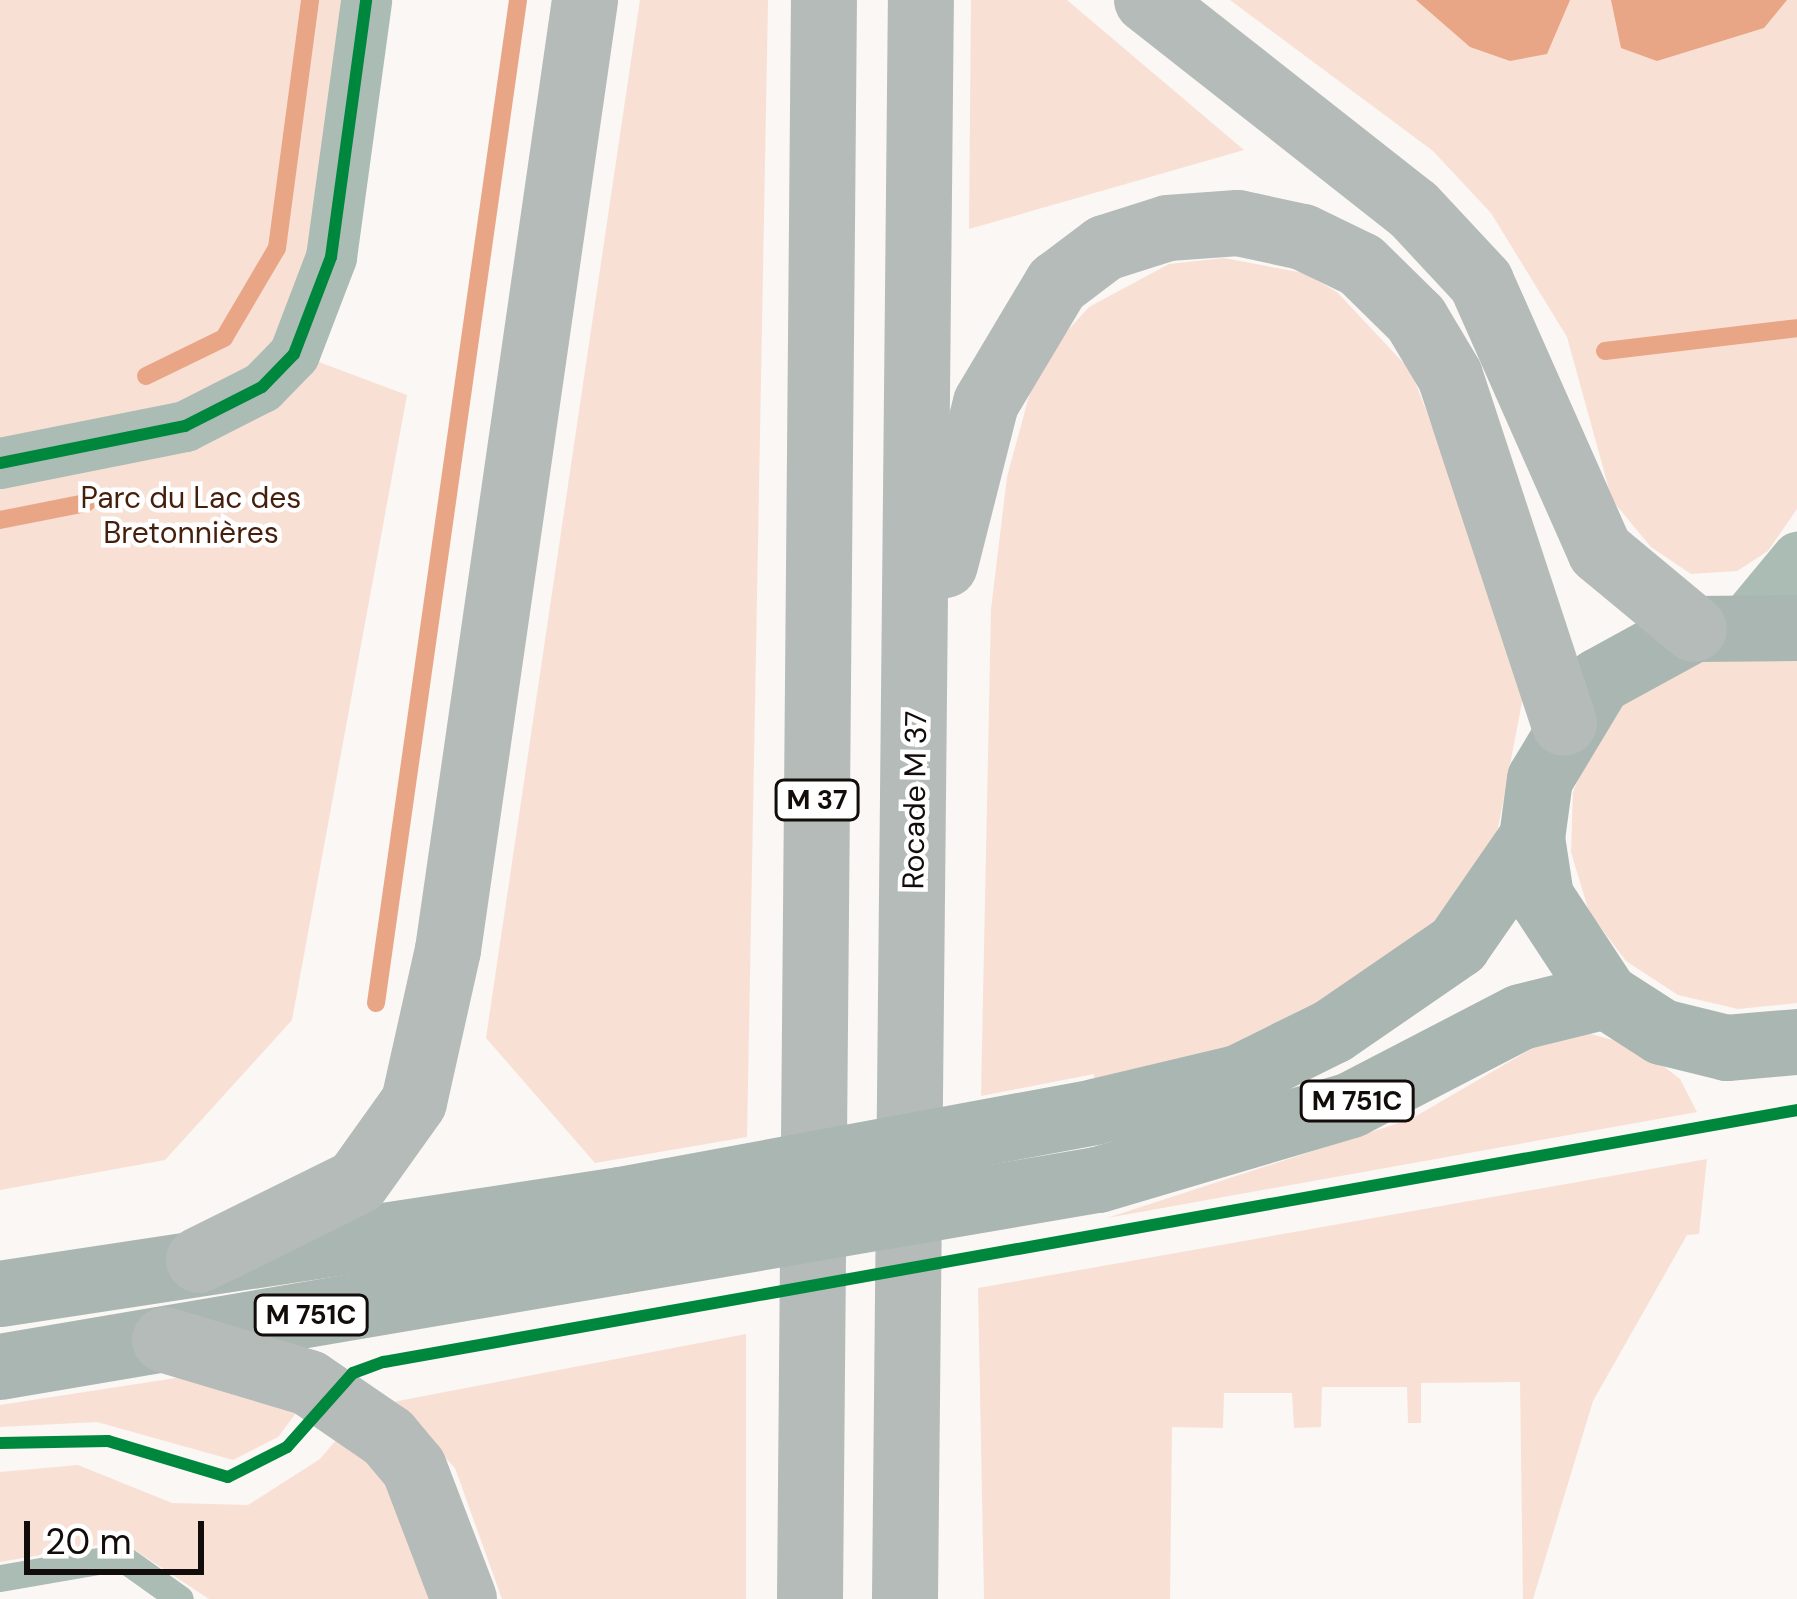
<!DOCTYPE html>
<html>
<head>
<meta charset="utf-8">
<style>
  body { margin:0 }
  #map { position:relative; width:1797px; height:1599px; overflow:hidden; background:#faf7f5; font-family:"DM Sans",sans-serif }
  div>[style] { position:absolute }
  .green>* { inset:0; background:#f9e0d5 }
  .water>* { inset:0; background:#e8a686 }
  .stream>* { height:18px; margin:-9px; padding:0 9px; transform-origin:9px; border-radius:9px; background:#e8a686 }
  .lane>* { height:27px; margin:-13.5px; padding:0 13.5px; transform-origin:13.5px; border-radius:13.5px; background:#abbcb5 }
  .street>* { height:51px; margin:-25.5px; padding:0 25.5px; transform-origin:25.5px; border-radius:25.5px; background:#abbcb5 }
  .primary>* { height:66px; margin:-33px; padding:0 33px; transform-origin:33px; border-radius:33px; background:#aab6b1 }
  .highway>* { height:66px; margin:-33px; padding:0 33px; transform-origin:33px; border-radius:33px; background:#b4bbb8 }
  .primary-bridge>* { height:66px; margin:-33px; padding:0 33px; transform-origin:33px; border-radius:33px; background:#aab6b1 }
  .cycleway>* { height:12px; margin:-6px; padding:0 6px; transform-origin:6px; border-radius:6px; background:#00873e }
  span { translate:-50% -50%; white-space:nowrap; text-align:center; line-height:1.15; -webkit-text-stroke:9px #fff; paint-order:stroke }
  .shield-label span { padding:3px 9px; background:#fff; border:3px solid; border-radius:9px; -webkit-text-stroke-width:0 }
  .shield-label { font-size:27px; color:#120c0a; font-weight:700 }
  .park-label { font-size:30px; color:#441f0c }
  .street-label { font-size:30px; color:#120c0a }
  .scale { position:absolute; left:24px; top:1521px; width:180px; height:54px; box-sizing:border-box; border:6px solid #120c0a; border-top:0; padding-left:15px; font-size:36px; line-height:42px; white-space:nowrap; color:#120c0a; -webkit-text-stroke:9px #fff; paint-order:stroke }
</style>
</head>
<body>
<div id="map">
  <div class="green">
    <i style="clip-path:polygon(0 0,366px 0,295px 353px,407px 395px,292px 1020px,165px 1160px,0 1190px)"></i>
    <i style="clip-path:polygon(640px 0,768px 0,747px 1137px,595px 1163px,486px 1038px)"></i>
    <i style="clip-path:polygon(971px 0,1067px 0,1244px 150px,969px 229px)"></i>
    <i style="clip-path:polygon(1230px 0,1797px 0,1797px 509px,1768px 551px,1737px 571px,1691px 574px,1651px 547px,1612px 500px,1567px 337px,1491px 213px,1433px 151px)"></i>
    <i style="clip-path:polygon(1224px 258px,1304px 273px,1337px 292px,1411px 371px,1527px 676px,1497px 833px,1449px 923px,1236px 1056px,1094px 1091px,1094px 1074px,981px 1096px,991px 609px,1007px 477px,1038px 363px,1089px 307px,1169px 264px)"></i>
    <i style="clip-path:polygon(1797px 656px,1797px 1003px,1738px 1009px,1678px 995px,1626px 961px,1589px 912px,1571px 852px,1573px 792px,1596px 735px,1637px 688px,1691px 658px)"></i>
    <i style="clip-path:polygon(1591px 1034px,1639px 1047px,1680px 1079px,1697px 1112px,1107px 1218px,1411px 1119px,1550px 1038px)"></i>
    <i style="clip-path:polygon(1707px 1159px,1699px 1234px,1687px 1235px,1593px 1401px,1533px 1599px,1523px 1599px,1520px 1382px,1421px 1383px,1421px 1423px,1408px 1423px,1407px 1387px,1322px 1387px,1321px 1427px,1294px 1428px,1292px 1393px,1224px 1393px,1223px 1428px,1172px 1427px,1170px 1599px,984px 1599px,978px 1288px)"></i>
    <i style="clip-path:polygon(746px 1334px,746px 1599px,502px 1599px,455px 1468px,393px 1402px)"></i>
    <i style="clip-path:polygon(202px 1374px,306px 1400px,278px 1437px,233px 1460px,97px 1422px,0 1427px,0 1405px)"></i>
    <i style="clip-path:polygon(347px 1427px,383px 1454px,441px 1599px,209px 1599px,121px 1541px,0 1562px,0 1472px,78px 1465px,172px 1503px,248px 1505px,320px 1459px)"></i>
  </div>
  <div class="water">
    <i style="clip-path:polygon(1416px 0,1570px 0,1547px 54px,1510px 61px,1470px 47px)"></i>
    <i style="clip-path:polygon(1611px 0,1787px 0,1764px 28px,1657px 61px,1621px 48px)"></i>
  </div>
  <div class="stream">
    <i style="left:1605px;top:351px;width:193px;rotate:-6.8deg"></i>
    <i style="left:146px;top:376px;width:87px;rotate:-26deg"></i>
    <i style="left:224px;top:338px;width:104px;rotate:-59.5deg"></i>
    <i style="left:277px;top:248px;width:250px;rotate:-82.4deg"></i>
    <i style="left:0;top:520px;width:88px;rotate:-11.2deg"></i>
    <i style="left:376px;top:1003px;width:1013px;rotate:-81.94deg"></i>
  </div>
  <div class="lane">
    <i style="left:0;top:1578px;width:123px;rotate:-9.8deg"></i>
    <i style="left:121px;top:1557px;width:72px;rotate:35.4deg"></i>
  </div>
  <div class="street">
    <i style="left:0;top:463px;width:189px;rotate:-11.3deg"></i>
    <i style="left:185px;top:426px;width:86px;rotate:-26.9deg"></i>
    <i style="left:262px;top:387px;width:46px;rotate:-45.9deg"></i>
    <i style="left:294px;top:354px;width:104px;rotate:-69.1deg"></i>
    <i style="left:331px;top:257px;width:259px;rotate:-82.2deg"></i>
    <i style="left:1743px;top:622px;width:85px;rotate:-50.3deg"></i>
  </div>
  <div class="primary">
    <i style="left:1797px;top:628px;width:103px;rotate:179.4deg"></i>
    <i style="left:1694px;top:629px;width:108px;rotate:151.3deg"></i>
    <i style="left:1599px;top:681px;width:114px;rotate:121deg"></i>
    <i style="left:1540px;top:779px;width:60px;rotate:97.7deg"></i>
    <i style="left:1532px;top:838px;width:60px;rotate:81.3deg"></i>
    <i style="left:1541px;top:897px;width:118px;rotate:56.7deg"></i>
    <i style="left:1606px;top:996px;width:67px;rotate:32.7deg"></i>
    <i style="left:1662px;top:1032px;width:67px;rotate:13.8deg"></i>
    <i style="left:1727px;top:1048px;width:70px;rotate:-4.9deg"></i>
    <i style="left:1094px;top:1112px;width:148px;rotate:-13.3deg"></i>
    <i style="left:1238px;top:1078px;width:106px;rotate:-26.3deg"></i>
    <i style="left:1333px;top:1031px;width:152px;rotate:-34.5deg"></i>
    <i style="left:1458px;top:945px;width:130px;rotate:-55.3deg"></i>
    <i style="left:1098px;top:1180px;width:264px;rotate:-16.5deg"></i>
    <i style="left:1351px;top:1105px;width:191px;rotate:-27.4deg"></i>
    <i style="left:1521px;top:1017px;width:88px;rotate:-13.9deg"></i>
    <i style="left:0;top:1294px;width:628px;rotate:-8.61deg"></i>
    <i style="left:0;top:1367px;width:632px;rotate:-9.66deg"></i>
  </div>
  <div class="highway">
    <i style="left:1147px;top:0;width:338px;rotate:38.2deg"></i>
    <i style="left:1413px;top:209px;width:100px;rotate:47deg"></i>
    <i style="left:1481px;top:282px;width:294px;rotate:66.1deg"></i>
    <i style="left:1600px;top:551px;width:122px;rotate:39.7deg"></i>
    <i style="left:945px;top:565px;width:167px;rotate:-75.8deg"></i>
    <i style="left:986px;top:403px;width:139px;rotate:-59.2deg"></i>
    <i style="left:1057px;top:284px;width:60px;rotate:-36.9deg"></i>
    <i style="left:1105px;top:248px;width:66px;rotate:-17.6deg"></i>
    <i style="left:1168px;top:228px;width:70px;rotate:-4.1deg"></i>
    <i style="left:1238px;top:223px;width:66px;rotate:12.2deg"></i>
    <i style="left:1303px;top:237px;width:64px;rotate:25.8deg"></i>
    <i style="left:1361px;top:265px;width:77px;rotate:44.5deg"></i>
    <i style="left:1416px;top:319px;width:66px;rotate:59.2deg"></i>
    <i style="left:1450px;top:376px;width:365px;rotate:71.8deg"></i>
    <i style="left:199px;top:1260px;width:176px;rotate:-26.3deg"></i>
    <i style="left:357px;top:1182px;width:98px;rotate:-54.5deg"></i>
    <i style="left:414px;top:1102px;width:156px;rotate:-77.4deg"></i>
    <i style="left:448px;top:950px;width:960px;rotate:-81.79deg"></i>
    <i style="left:165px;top:1340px;width:150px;rotate:16.6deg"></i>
    <i style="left:309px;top:1383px;width:96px;rotate:34.4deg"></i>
    <i style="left:388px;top:1437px;width:40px;rotate:50deg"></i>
    <i style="left:414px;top:1468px;width:140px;rotate:69.1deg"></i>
    <i style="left:810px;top:1599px;width:1599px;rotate:-89.5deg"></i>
    <i style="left:905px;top:1599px;width:1599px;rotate:-89.43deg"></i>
  </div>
  <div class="primary-bridge">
    <i style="left:621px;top:1200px;width:481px;rotate:-10.5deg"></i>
    <i style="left:623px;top:1261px;width:482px;rotate:-9.7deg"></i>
  </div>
  <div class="cycleway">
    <i style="left:0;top:463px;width:189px;rotate:-11.3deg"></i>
    <i style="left:185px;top:426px;width:86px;rotate:-26.9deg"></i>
    <i style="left:262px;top:387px;width:46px;rotate:-45.9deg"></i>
    <i style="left:294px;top:354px;width:104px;rotate:-69.1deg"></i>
    <i style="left:331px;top:257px;width:259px;rotate:-82.2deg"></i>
    <i style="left:0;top:1443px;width:108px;rotate:-1.1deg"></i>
    <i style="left:108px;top:1441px;width:125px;rotate:16.7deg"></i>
    <i style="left:228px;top:1477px;width:66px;rotate:-27deg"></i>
    <i style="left:287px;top:1447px;width:99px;rotate:-48.3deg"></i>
    <i style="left:353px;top:1373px;width:33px;rotate:-20deg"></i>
    <i style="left:384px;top:1362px;width:1435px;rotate:-10.11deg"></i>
  </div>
  <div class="shield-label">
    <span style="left:817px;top:800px">M 37</span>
    <span style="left:1357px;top:1101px">M 751C</span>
    <span style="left:311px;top:1315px">M 751C</span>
  </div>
  <div class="park-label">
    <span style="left:191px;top:515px">Parc du Lac des<br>Bretonnières</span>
  </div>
  <div class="street-label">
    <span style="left:915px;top:800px;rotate:-89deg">Rocade M 37</span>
  </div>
  <div class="scale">20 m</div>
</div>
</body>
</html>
